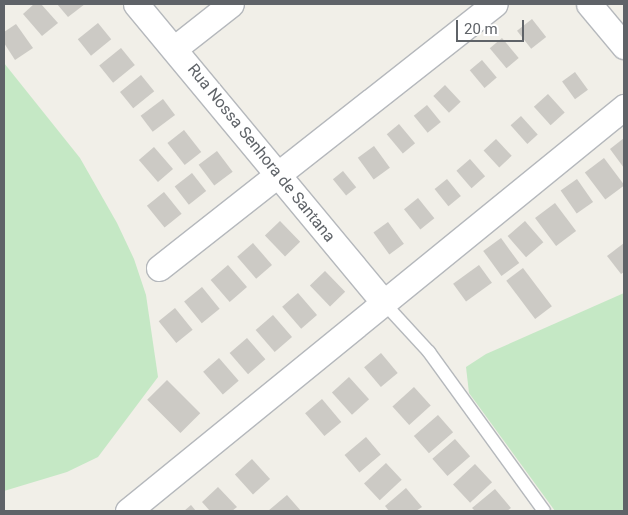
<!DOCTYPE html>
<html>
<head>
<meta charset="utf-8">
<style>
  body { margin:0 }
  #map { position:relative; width:628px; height:515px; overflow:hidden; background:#f1efe8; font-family:Roboto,sans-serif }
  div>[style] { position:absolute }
  .green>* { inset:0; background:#c5e8c5 }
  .building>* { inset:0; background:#cccac5; transform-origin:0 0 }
  .roads { filter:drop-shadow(1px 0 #b5b8bc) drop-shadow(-1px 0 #b5b8bc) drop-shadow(0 1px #b5b8bc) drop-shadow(0 -1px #b5b8bc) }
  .lane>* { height:12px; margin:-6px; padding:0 6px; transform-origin:6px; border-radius:6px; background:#fff }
  .street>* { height:25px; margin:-12.5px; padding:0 12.5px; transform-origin:12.5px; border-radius:12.5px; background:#fff }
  span { translate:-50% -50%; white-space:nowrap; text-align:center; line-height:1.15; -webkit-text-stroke:4.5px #fff; paint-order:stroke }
  .street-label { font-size:16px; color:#5f6368 }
  .frame { position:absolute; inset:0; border:5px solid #5f6368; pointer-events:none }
  .scale { position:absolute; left:456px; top:20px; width:68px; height:22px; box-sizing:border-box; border:2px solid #5f6368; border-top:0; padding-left:6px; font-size:15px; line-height:18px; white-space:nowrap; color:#5f6368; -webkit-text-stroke:4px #fff; paint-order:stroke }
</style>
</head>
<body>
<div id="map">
  <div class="green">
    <i style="clip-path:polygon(4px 63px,80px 158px,117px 223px,134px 259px,146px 295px,158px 377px,98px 457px,67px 472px,4px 491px)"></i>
    <i style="clip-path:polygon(624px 293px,624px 511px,555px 511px,469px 393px,466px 367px,486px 354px)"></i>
  </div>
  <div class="building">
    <i style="clip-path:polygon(34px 4px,41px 4px,58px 23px,42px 36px,23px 14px)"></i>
    <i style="clip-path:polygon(57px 4px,85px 4px,68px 17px)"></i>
    <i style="left:532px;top:19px;width:23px;height:19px;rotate:52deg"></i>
    <i style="left:98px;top:23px;width:21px;height:26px;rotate:51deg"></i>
    <i style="clip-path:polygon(16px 24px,33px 48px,15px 60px,4px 43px,4px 32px)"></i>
    <i style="left:502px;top:38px;width:26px;height:16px;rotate:50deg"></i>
    <i style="left:121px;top:48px;width:22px;height:28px;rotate:51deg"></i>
    <i style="left:482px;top:60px;width:23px;height:16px;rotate:50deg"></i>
    <i style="left:575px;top:72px;width:22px;height:16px;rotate:54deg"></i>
    <i style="left:141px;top:75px;width:21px;height:27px;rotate:51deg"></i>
    <i style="left:445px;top:85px;width:23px;height:16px;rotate:47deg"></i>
    <i style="left:548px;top:94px;width:25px;height:19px;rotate:48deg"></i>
    <i style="left:163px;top:99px;width:20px;height:28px;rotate:53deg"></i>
    <i style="left:427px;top:105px;width:22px;height:17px;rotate:51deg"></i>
    <i style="left:521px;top:116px;width:25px;height:14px;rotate:48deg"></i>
    <i style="left:399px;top:124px;width:25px;height:16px;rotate:50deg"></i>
    <i style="left:184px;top:130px;width:28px;height:21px;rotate:52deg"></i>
    <i style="clip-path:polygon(624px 138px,624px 168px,610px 149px)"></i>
    <i style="left:496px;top:139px;width:23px;height:17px;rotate:47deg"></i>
    <i style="left:374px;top:146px;width:27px;height:20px;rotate:54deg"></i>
    <i style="left:154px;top:147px;width:29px;height:20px;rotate:49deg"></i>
    <i style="left:217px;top:151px;width:26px;height:23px;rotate:53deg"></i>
    <i style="left:604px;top:158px;width:34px;height:24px;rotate:53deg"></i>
    <i style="left:470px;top:159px;width:23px;height:18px;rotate:49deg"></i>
    <i style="left:343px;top:171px;width:21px;height:13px;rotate:51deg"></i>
    <i style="left:192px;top:173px;width:23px;height:22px;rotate:52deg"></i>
    <i style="left:447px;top:179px;width:22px;height:16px;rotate:51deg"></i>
    <i style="left:577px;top:179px;width:28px;height:20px;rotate:55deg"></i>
    <i style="left:164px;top:192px;width:28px;height:22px;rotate:51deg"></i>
    <i style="left:418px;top:198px;width:26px;height:18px;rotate:51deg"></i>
    <i style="left:555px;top:203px;width:35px;height:25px;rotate:53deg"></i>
    <i style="left:280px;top:221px;width:29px;height:21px;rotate:46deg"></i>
    <i style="left:525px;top:221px;width:28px;height:23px;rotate:49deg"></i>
    <i style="left:388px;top:222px;width:27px;height:18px;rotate:54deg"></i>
    <i style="left:501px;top:238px;width:31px;height:22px;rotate:54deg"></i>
    <i style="left:253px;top:243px;width:29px;height:21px;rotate:49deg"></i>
    <i style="clip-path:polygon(624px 243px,624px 272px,621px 274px,607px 256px)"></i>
    <i style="left:228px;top:265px;width:29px;height:23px;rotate:49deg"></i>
    <i style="left:479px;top:265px;width:22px;height:32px;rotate:54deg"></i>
    <i style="left:523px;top:268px;width:48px;height:21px;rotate:53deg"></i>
    <i style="left:325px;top:271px;width:29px;height:21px;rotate:46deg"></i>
    <i style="left:202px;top:287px;width:28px;height:23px;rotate:51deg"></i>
    <i style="left:298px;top:293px;width:29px;height:21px;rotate:49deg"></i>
    <i style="left:175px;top:308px;width:28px;height:21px;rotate:51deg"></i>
    <i style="left:273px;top:315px;width:29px;height:23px;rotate:49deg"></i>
    <i style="left:247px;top:338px;width:28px;height:23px;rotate:49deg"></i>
    <i style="left:381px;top:353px;width:26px;height:22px;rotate:50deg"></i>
    <i style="left:219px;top:358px;width:30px;height:21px;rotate:49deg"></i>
    <i style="left:349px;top:377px;width:30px;height:23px;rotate:48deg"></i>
    <i style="left:167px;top:380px;width:47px;height:28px;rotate:45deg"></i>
    <i style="left:414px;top:387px;width:25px;height:29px;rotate:48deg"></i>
    <i style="left:322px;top:399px;width:30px;height:22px;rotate:50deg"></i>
    <i style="left:438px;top:415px;width:23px;height:32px;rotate:49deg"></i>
    <i style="left:366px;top:437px;width:23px;height:28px;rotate:50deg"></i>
    <i style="left:455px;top:439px;width:23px;height:30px;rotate:49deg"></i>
    <i style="left:252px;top:459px;width:27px;height:23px;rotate:48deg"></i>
    <i style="left:386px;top:463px;width:23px;height:30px;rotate:47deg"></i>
    <i style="left:475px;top:464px;width:25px;height:30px;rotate:47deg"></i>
    <i style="clip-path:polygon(218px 487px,237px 507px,232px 511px,210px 511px,202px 502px)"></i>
    <i style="clip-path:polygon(406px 488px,422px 507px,416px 511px,389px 511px,385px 506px)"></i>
    <i style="clip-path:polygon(495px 489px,511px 508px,507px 511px,475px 511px,472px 508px)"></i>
    <i style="clip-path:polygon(287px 495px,301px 511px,268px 511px)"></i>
    <i style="clip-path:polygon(191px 505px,196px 511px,184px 511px)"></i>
  </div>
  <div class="roads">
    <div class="lane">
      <i style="left:384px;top:303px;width:67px;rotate:47.4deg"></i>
      <i style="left:429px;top:352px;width:196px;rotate:54.1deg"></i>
    </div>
    <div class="street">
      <i style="left:136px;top:4px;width:388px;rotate:50.3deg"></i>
      <i style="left:589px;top:4px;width:55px;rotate:50.2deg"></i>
      <i style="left:175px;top:48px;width:71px;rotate:-38.2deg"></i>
      <i style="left:159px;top:268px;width:427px;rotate:-38.2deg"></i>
      <i style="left:128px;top:511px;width:640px;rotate:-39.16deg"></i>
    </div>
  </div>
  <div class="street-label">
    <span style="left:261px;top:153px;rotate:51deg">Rua Nossa Senhora de Santana</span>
  </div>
  <div class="frame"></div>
  <div class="scale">20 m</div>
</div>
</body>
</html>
